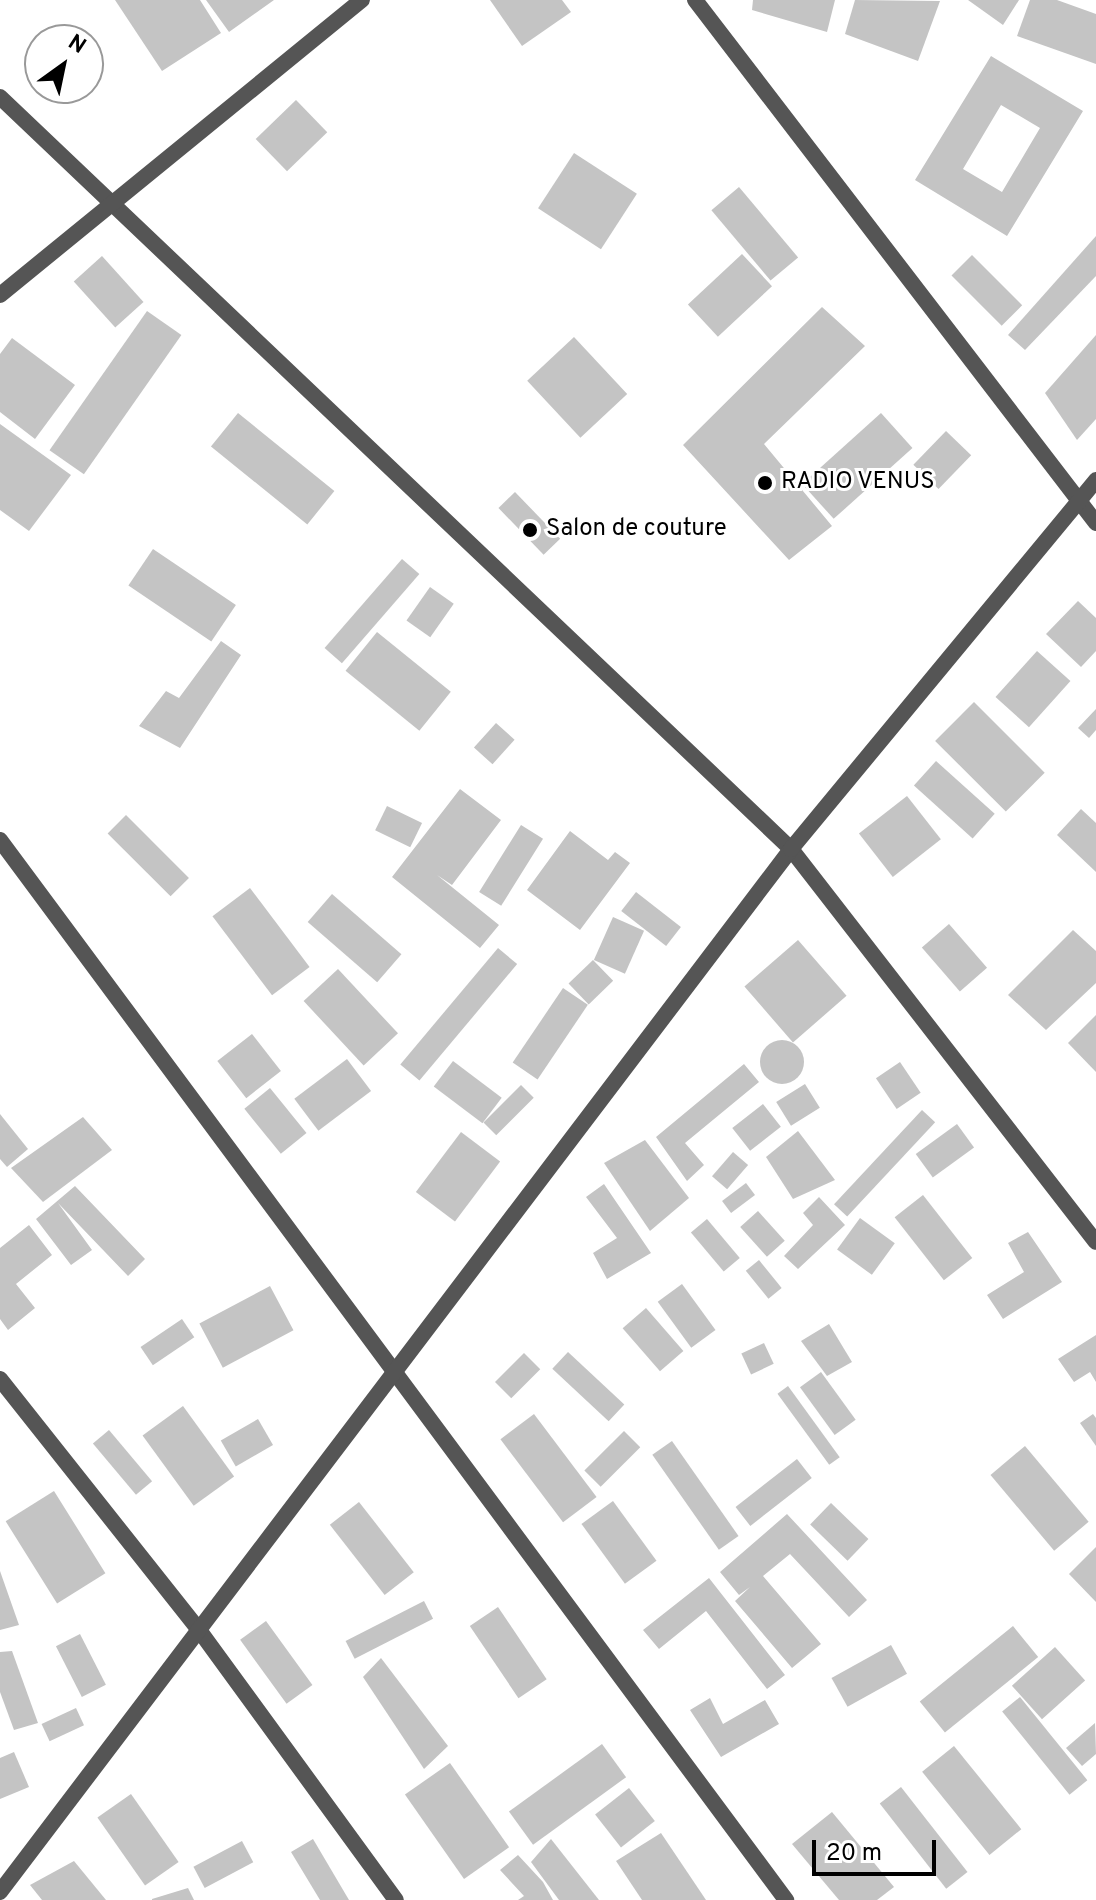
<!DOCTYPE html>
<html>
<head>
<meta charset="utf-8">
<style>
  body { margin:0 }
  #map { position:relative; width:1096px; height:1900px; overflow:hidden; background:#fff; font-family:Overpass,sans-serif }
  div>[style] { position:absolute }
  .building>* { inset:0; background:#c4c4c4; transform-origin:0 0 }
  .round { border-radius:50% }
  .street>* { height:16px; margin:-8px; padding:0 8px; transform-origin:8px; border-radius:8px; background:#555 }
  .dots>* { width:22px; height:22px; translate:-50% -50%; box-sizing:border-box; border:4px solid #fff; border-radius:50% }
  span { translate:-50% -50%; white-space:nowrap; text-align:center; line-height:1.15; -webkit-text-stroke:6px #fff; paint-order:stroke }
  .poi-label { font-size:24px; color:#000 }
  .left { translate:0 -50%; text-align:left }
  .north { position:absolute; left:24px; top:24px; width:80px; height:80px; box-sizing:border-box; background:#fff; border:2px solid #999; border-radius:50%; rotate:33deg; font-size:22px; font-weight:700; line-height:32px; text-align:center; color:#000 }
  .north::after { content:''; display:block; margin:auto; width:28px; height:36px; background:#000; clip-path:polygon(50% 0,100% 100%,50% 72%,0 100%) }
  .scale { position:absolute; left:812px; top:1840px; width:124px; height:36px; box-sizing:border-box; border:4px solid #000; border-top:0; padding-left:10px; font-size:24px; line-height:28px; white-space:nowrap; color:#000; -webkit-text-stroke:6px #fff; paint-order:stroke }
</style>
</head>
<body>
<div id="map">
  <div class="building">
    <i style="clip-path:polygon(115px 0,200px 0,221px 33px,162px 71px)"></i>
    <i style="clip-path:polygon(206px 0,274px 0,229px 32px)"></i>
    <i style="clip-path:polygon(490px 0,562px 0,571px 12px,522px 46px)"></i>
    <i style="clip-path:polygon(753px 0,835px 0,827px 32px,752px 10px)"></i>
    <i style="clip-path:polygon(855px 0,940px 1px,918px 61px,845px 34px)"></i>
    <i style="clip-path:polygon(968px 0,1019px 0,1003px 25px)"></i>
    <i style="clip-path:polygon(1030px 0,1057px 0,1096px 14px,1096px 64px,1017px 36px)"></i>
    <i style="clip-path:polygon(evenodd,991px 56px,1083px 111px,1007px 236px,915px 180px,991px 56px,1001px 105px,1040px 128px,1002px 192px,963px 169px,1001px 105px)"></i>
    <i style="left:296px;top:100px;width:45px;height:56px;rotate:46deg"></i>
    <i style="left:574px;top:153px;width:75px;height:66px;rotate:33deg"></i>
    <i style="left:739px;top:187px;width:92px;height:36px;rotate:50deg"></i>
    <i style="clip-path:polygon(1096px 236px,1096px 276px,1025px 350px,1008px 335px)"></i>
    <i style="left:742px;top:254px;width:44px;height:74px;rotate:47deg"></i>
    <i style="left:972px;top:255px;width:71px;height:29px;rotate:45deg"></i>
    <i style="left:102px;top:256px;width:62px;height:38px;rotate:48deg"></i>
    <i style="clip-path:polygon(822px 307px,865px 346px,764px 444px,832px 526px,789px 560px,683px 445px)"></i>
    <i style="left:147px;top:311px;width:42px;height:170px;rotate:35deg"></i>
    <i style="clip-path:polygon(1096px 335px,1096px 419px,1077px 440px,1045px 393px)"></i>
    <i style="left:574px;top:337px;width:78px;height:64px;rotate:47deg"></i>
    <i style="clip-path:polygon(12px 338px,75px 385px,35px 439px,0 412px,0 354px)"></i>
    <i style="left:238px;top:413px;width:124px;height:43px;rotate:39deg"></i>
    <i style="left:881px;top:413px;width:47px;height:106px;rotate:48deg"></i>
    <i style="clip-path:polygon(0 424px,71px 475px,29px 531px,0 510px)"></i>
    <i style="left:946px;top:431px;width:35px;height:47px;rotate:44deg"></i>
    <i style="left:515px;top:492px;width:65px;height:23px;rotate:46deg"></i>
    <i style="left:153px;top:549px;width:100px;height:44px;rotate:34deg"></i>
    <i style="left:402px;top:559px;width:23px;height:118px;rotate:41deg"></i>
    <i style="left:430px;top:587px;width:29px;height:41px;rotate:35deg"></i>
    <i style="clip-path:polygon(1078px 601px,1096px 618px,1096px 651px,1081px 667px,1046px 634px)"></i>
    <i style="left:377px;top:632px;width:95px;height:50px;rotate:39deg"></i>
    <i style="clip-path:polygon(221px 641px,241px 655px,180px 748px,139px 726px,166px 691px,179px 698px)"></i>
    <i style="left:1037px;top:651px;width:45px;height:62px;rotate:42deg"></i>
    <i style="left:974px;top:702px;width:100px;height:55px;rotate:45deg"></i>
    <i style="clip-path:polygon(1096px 709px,1096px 730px,1089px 738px,1078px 728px)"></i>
    <i style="left:496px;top:723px;width:25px;height:33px;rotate:42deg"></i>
    <i style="left:936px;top:761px;width:79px;height:33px;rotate:42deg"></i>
    <i style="clip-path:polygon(460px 789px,501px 820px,452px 885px,437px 875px,499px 925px,480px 948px,392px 877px)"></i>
    <i style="left:907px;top:796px;width:55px;height:61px;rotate:52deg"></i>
    <i style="left:387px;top:806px;width:39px;height:27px;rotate:26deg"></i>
    <i style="clip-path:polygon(1081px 809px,1096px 823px,1096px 872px,1057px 835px)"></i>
    <i style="left:126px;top:815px;width:89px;height:26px;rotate:45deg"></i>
    <i style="left:521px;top:825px;width:26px;height:79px;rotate:32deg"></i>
    <i style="clip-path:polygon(570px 831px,608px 860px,615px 852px,630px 863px,580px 930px,527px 890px)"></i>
    <i style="left:250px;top:888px;width:99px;height:47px;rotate:53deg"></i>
    <i style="left:636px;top:892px;width:57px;height:24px;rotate:38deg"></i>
    <i style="left:332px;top:894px;width:92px;height:37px;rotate:41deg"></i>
    <i style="left:613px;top:917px;width:34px;height:47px;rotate:24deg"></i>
    <i style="left:949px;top:924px;width:58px;height:36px;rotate:49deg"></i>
    <i style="clip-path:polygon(1073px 930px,1096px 951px,1096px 983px,1046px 1030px,1008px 995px)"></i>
    <i style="left:798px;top:940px;width:74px;height:71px;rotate:49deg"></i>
    <i style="left:498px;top:948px;width:25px;height:152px;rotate:40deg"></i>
    <i style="left:593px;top:960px;width:29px;height:34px;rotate:46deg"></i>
    <i style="left:338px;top:969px;width:88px;height:47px;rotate:47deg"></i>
    <i style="left:563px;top:988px;width:30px;height:90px;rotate:34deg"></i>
    <i style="clip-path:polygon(1096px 1015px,1096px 1072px,1068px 1043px)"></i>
    <i style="left:252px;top:1034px;width:47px;height:44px;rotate:52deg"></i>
    <i class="round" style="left:760px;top:1040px;width:44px;height:44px"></i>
    <i style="left:347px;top:1059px;width:40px;height:66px;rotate:53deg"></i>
    <i style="left:453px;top:1061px;width:61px;height:32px;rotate:37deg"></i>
    <i style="left:900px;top:1062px;width:37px;height:29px;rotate:56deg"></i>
    <i style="clip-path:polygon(744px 1064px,759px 1082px,685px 1143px,704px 1165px,687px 1181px,656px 1137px)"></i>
    <i style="left:805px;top:1084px;width:28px;height:34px;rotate:58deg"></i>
    <i style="left:521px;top:1085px;width:18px;height:53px;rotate:45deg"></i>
    <i style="left:270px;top:1088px;width:58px;height:33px;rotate:51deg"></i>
    <i style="left:763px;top:1104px;width:29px;height:39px;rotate:52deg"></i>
    <i style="left:922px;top:1110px;width:18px;height:129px;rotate:43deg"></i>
    <i style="clip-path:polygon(0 1114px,28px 1149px,7px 1167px,0 1159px)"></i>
    <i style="clip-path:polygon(83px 1117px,112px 1150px,43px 1202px,11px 1168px)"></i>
    <i style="left:957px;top:1124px;width:29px;height:51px;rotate:54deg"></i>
    <i style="clip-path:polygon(798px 1131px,835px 1180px,793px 1199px,766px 1157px)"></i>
    <i style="left:461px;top:1132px;width:49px;height:75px;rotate:37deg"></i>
    <i style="clip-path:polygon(645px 1140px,689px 1198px,650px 1231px,604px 1163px)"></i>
    <i style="left:733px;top:1152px;width:20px;height:32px;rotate:41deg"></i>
    <i style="left:746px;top:1183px;width:15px;height:30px;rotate:53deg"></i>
    <i style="clip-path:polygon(604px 1184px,651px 1253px,607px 1279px,593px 1253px,617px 1238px,586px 1197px)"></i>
    <i style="clip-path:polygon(75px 1186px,145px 1259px,128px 1276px,58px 1203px,92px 1250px,71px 1265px,36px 1219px)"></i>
    <i style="left:923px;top:1195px;width:80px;height:36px;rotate:52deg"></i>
    <i style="clip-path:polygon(819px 1197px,845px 1225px,798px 1269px,784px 1256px,813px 1225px,803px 1213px)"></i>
    <i style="left:758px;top:1211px;width:40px;height:24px;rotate:48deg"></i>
    <i style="left:860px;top:1218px;width:43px;height:39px;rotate:36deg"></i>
    <i style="left:707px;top:1219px;width:51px;height:21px;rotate:50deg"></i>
    <i style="clip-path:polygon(29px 1225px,52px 1255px,16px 1284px,35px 1308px,8px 1330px,0 1319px,0 1248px)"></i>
    <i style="clip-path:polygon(1028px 1232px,1062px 1282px,1003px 1319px,987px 1295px,1024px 1272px,1008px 1243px)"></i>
    <i style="left:759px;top:1260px;width:36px;height:17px;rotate:51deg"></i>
    <i style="left:682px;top:1284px;width:57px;height:30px;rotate:54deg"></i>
    <i style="left:270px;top:1286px;width:50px;height:80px;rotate:62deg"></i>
    <i style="left:646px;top:1308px;width:57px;height:31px;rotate:49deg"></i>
    <i style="left:182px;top:1319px;width:22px;height:50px;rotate:56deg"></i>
    <i style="clip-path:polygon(829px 1324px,852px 1362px,827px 1376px,801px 1341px)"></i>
    <i style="clip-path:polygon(1096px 1335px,1096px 1382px,1090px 1372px,1074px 1382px,1058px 1359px)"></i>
    <i style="left:764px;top:1343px;width:23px;height:25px;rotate:65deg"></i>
    <i style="left:568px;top:1352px;width:77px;height:23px;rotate:43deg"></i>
    <i style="left:524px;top:1353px;width:23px;height:41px;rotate:45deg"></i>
    <i style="left:821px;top:1372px;width:59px;height:26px;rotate:54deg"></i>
    <i style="left:788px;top:1386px;width:88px;height:13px;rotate:54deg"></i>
    <i style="left:183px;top:1406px;width:87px;height:50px;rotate:54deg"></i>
    <i style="left:534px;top:1414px;width:104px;height:42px;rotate:53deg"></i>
    <i style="clip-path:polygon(1093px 1414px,1096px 1418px,1096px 1446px,1080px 1423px)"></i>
    <i style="left:258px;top:1419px;width:30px;height:43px;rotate:60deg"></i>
    <i style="left:109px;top:1430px;width:67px;height:21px;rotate:50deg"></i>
    <i style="left:624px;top:1431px;width:23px;height:56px;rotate:45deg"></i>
    <i style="left:672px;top:1441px;width:116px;height:24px;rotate:55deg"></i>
    <i style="left:1025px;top:1446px;width:99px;height:45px;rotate:50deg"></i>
    <i style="left:797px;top:1459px;width:24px;height:78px;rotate:52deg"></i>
    <i style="left:54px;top:1491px;width:97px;height:57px;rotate:58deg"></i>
    <i style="left:613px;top:1501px;width:74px;height:39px;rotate:54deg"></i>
    <i style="left:359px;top:1502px;width:89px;height:37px;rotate:52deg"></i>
    <i style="left:831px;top:1503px;width:52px;height:30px;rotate:44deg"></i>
    <i style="clip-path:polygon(787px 1514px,867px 1600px,849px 1617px,790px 1554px,763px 1576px,821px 1644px,792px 1668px,735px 1601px,750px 1587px,739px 1595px,720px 1572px)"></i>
    <i style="clip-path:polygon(1096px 1547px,1096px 1602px,1069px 1574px)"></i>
    <i style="clip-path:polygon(0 1571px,19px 1625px,0 1630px)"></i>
    <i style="clip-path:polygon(709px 1578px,785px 1675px,767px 1689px,706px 1611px,659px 1649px,643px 1630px)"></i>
    <i style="left:424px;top:1601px;width:20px;height:88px;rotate:63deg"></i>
    <i style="left:498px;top:1607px;width:87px;height:34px;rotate:56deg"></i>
    <i style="left:266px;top:1621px;width:79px;height:32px;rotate:54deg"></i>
    <i style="left:1013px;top:1626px;width:40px;height:120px;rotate:51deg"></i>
    <i style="left:80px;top:1634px;width:57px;height:27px;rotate:63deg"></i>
    <i style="left:891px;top:1645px;width:33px;height:68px;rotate:61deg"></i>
    <i style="left:1055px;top:1647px;width:45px;height:58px;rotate:48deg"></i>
    <i style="clip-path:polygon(12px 1651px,38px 1723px,14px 1730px,0 1692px,0 1652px)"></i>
    <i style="clip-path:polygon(381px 1658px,448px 1746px,424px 1769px,363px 1677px)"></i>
    <i style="left:1020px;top:1697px;width:107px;height:23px;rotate:51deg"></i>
    <i style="clip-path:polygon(710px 1698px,723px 1724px,765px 1700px,779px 1724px,721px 1757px,690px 1710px)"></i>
    <i style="left:76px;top:1708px;width:19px;height:38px;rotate:65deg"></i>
    <i style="clip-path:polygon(1095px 1723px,1096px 1754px,1082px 1766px,1066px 1748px)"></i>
    <i style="left:602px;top:1744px;width:41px;height:115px;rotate:54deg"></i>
    <i style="left:954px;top:1746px;width:107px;height:41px;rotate:51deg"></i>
    <i style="clip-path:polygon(14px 1752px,29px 1787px,0 1799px,0 1758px)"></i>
    <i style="left:450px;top:1763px;width:103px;height:55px;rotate:55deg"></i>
    <i style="left:901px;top:1787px;width:108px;height:27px;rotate:52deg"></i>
    <i style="left:629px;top:1788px;width:42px;height:43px;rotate:52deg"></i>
    <i style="left:131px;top:1794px;width:83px;height:41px;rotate:55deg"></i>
    <i style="clip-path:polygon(832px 1812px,894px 1887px,877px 1900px,839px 1900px,792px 1844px)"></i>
    <i style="clip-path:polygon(661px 1833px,706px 1900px,642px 1900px,616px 1861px)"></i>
    <i style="clip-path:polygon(313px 1839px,349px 1900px,320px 1900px,291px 1852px)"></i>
    <i style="clip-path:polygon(551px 1839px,599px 1900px,559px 1900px,531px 1862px)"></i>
    <i style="left:242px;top:1841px;width:24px;height:55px;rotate:62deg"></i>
    <i style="clip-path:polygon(518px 1855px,543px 1882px,553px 1900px,518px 1900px,524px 1896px,500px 1870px)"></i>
    <i style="clip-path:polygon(74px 1861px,106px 1900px,42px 1900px,30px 1885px)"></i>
    <i style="clip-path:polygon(188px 1888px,194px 1900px,152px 1900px,152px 1899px)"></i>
  </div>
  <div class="street">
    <i style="left:695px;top:0;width:659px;rotate:52.52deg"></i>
    <i style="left:0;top:97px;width:1091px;rotate:43.55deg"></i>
    <i style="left:791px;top:849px;width:497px;rotate:52.2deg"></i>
    <i style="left:0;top:295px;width:467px;rotate:-39.2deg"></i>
    <i style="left:0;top:840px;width:1320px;rotate:53.44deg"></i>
    <i style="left:0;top:1379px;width:320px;rotate:51.6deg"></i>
    <i style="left:199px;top:1630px;width:334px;rotate:53.9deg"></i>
    <i style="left:0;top:1892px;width:1309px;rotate:-52.82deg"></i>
    <i style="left:791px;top:849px;width:479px;rotate:-50.4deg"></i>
  </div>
  <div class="dots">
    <i style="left:765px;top:483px;background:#000"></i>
    <i style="left:530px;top:530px;background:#000"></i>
  </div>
  <div class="poi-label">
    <span class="left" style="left:781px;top:483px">RADIO VENUS</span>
    <span class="left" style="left:546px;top:530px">Salon de couture</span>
  </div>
  <div class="north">N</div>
  <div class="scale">20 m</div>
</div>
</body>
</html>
